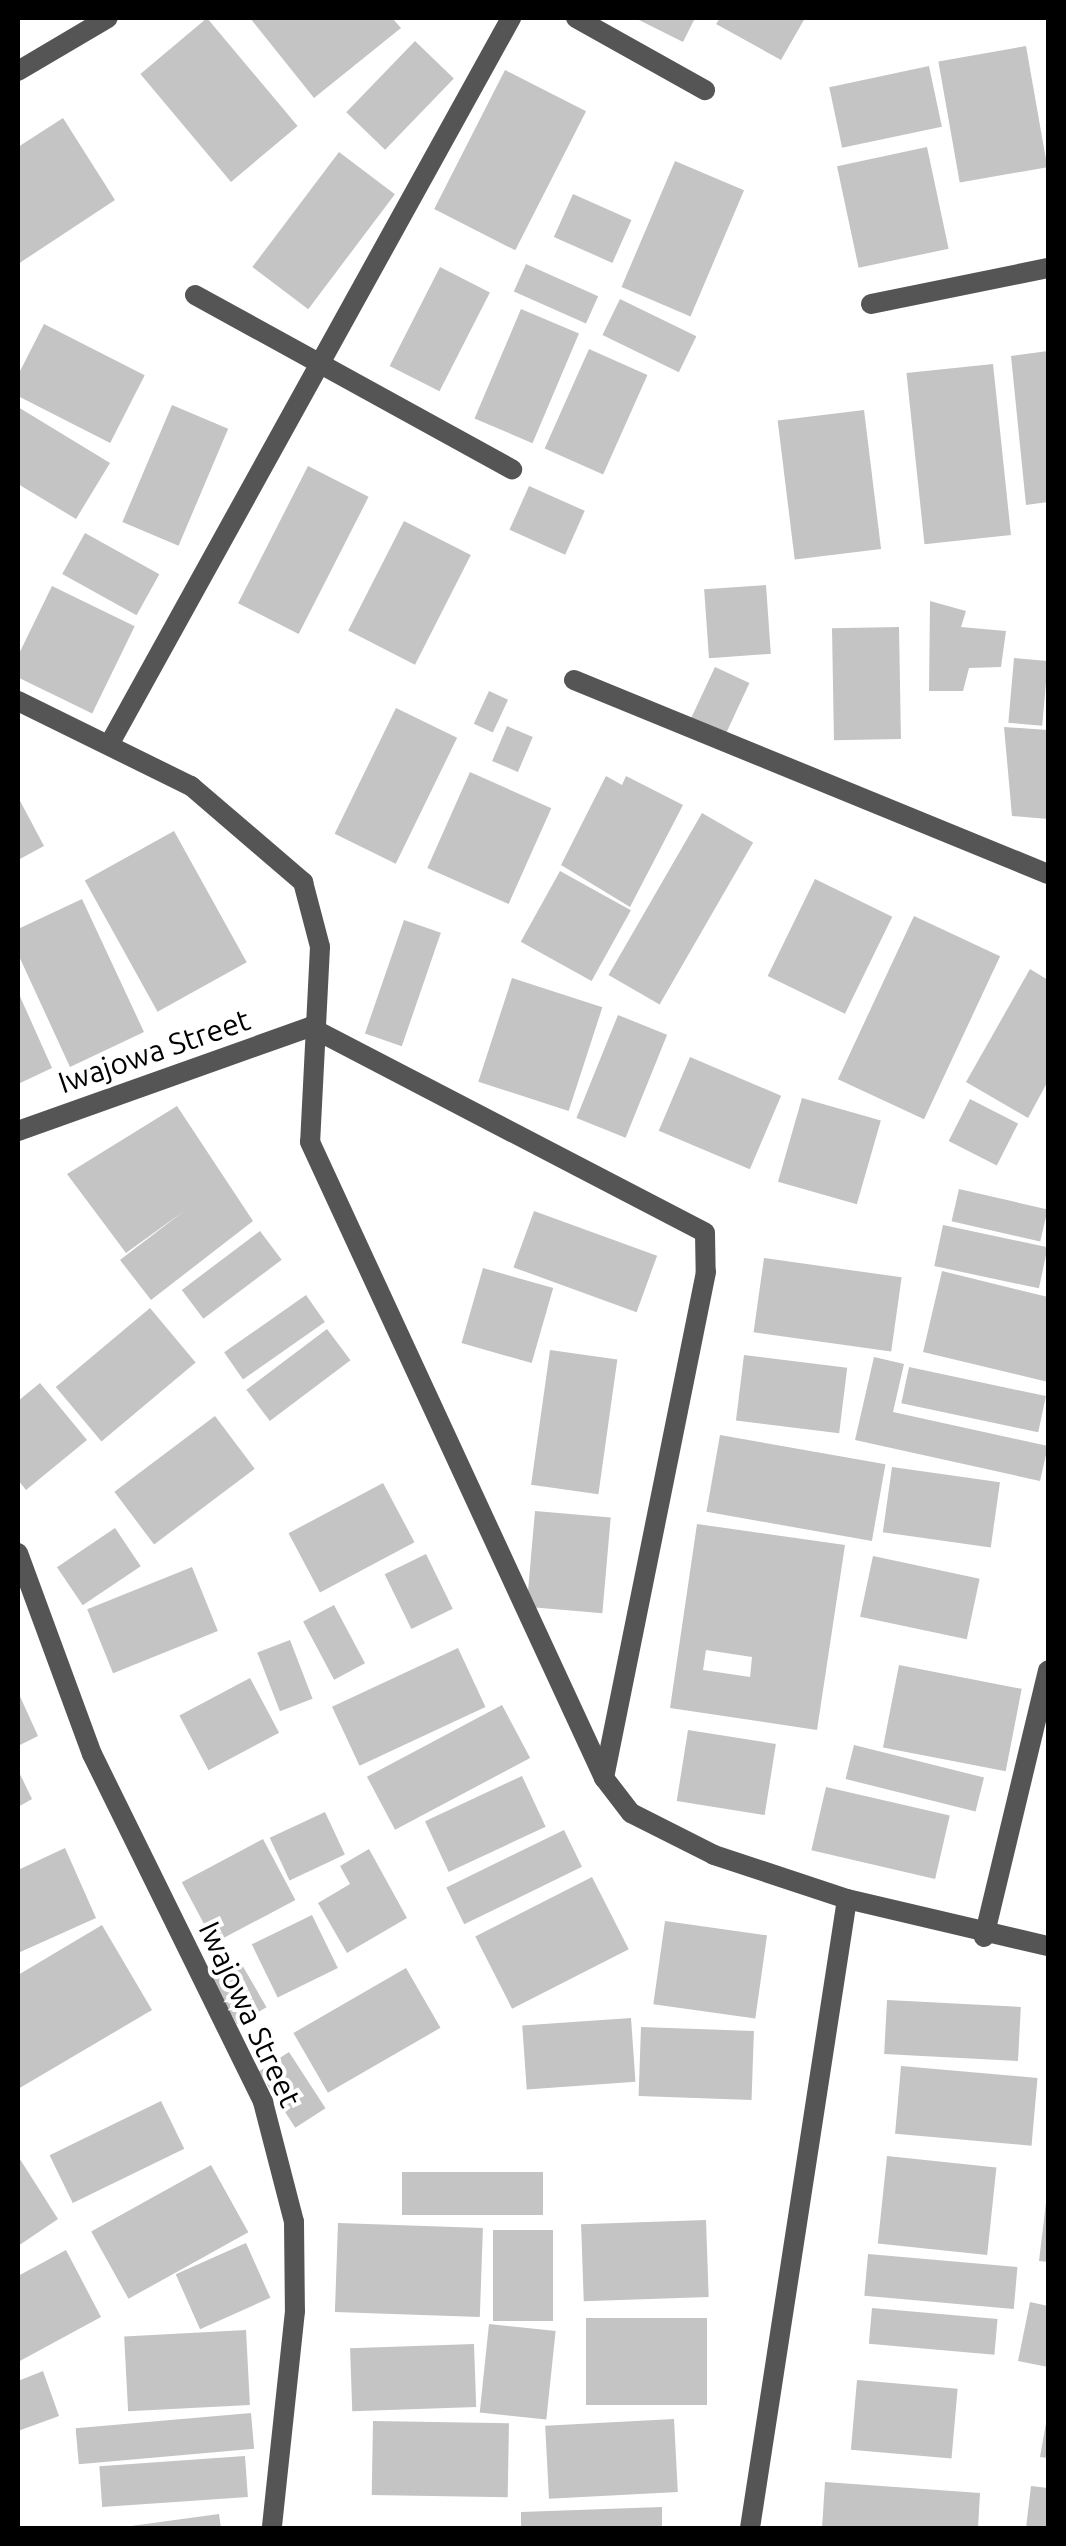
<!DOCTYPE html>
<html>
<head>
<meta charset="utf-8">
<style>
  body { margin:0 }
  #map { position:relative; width:1066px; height:2546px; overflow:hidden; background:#fff; font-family:Ubuntu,sans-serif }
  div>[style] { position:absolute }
  .building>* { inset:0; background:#c4c4c4; transform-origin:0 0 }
  .minor>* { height:20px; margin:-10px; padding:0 10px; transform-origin:10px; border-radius:10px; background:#555 }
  span { translate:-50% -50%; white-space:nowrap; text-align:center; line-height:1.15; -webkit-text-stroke:8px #fff; paint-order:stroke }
  .street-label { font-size:30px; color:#000 }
  .frame { position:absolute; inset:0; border:20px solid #000; pointer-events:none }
</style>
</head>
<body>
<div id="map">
  <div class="building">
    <i style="left:207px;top:18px;width:141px;height:87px;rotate:50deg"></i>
    <i style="clip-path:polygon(250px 18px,392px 18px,401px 28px,314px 98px)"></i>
    <i style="clip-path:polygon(635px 18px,695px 18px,683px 42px)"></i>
    <i style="clip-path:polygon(720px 18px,805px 18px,781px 60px,716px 24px)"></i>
    <i style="left:415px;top:41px;width:54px;height:99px;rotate:44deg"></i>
    <i style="left:1026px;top:46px;width:123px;height:89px;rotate:80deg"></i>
    <i style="left:929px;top:66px;width:62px;height:102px;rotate:78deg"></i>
    <i style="left:505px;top:70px;width:91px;height:156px;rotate:27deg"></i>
    <i style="clip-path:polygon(63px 118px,115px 200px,18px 264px,18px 147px)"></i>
    <i style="left:927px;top:147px;width:104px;height:92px;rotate:78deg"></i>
    <i style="left:339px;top:152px;width:70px;height:144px;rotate:37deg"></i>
    <i style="left:675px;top:161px;width:75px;height:137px;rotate:23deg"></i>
    <i style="left:573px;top:194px;width:64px;height:47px;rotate:24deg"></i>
    <i style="left:526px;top:264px;width:79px;height:30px;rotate:24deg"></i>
    <i style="left:440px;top:267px;width:56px;height:111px;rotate:27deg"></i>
    <i style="left:620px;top:299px;width:85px;height:40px;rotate:26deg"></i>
    <i style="left:521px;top:309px;width:63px;height:119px;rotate:23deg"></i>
    <i style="left:44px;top:324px;width:113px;height:76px;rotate:27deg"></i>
    <i style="left:589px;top:349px;width:64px;height:109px;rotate:24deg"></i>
    <i style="clip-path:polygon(1048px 351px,1048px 502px,1026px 505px,1011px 356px)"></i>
    <i style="left:993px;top:364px;width:172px;height:87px;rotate:84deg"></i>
    <i style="left:172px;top:405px;width:61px;height:127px;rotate:23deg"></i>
    <i style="clip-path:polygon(18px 407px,110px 463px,76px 519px,18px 484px)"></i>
    <i style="left:864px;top:410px;width:140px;height:87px;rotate:83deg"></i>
    <i style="left:308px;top:466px;width:68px;height:154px;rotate:27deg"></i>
    <i style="left:529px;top:486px;width:61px;height:48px;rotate:24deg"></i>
    <i style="left:404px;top:521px;width:75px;height:123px;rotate:27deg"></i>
    <i style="left:85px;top:533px;width:85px;height:47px;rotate:29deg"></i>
    <i style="left:766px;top:585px;width:69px;height:62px;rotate:86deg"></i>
    <i style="left:52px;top:586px;width:92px;height:97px;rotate:26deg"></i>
    <i style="clip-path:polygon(930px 601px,966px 611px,961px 627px,1006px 631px,1001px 667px,969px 668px,963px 691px,929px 691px)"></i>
    <i style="left:899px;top:627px;width:112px;height:67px;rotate:89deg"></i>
    <i style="left:1014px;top:658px;width:34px;height:65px;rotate:5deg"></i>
    <i style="left:715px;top:667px;width:38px;height:58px;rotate:25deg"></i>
    <i style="left:489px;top:691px;width:21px;height:36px;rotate:25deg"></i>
    <i style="left:396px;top:708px;width:68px;height:140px;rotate:26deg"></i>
    <i style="left:507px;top:726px;width:28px;height:38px;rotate:23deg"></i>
    <i style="clip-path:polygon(1004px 727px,1048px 730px,1048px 819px,1012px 816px)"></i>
    <i style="left:470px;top:772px;width:89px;height:105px;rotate:24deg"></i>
    <i style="clip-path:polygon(606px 776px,622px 785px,626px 776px,683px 805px,630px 907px,561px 865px)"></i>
    <i style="clip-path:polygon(18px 797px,44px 846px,18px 860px)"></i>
    <i style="left:702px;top:813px;width:59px;height:187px;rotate:30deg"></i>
    <i style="left:174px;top:831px;width:150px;height:102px;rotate:61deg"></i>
    <i style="left:560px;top:871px;width:81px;height:81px;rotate:29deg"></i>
    <i style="left:815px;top:879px;width:86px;height:108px;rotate:26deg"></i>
    <i style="clip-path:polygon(82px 899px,144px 1032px,70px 1067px,18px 954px,18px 929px)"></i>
    <i style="left:914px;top:916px;width:95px;height:180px;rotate:25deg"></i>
    <i style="left:404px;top:920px;width:39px;height:120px;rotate:19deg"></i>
    <i style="clip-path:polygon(1030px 969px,1048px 980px,1048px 1081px,1028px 1118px,966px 1082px)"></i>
    <i style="left:512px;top:978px;width:95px;height:109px;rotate:18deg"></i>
    <i style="clip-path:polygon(18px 992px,52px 1068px,18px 1084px)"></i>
    <i style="left:618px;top:1015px;width:53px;height:111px;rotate:22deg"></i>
    <i style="left:690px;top:1057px;width:99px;height:80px;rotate:23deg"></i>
    <i style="left:802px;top:1098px;width:82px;height:87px;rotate:16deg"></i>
    <i style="left:970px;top:1099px;width:54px;height:47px;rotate:27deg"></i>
    <i style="clip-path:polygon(177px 1106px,253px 1221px,151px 1300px,120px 1260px,184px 1211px,126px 1253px,67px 1174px)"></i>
    <i style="left:959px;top:1189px;width:91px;height:33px;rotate:13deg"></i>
    <i style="left:534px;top:1211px;width:131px;height:60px;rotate:20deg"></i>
    <i style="left:943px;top:1225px;width:107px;height:42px;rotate:12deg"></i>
    <i style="left:260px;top:1231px;width:36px;height:98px;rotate:53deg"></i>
    <i style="left:764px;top:1258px;width:139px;height:75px;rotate:8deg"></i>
    <i style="left:483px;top:1268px;width:73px;height:78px;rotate:16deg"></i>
    <i style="clip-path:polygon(942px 1271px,1048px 1297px,1048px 1382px,923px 1352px)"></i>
    <i style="left:306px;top:1295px;width:33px;height:100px;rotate:55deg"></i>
    <i style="left:150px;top:1308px;width:71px;height:123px;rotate:50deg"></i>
    <i style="left:327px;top:1329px;width:39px;height:101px;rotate:53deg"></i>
    <i style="left:550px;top:1350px;width:68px;height:136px;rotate:8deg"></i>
    <i style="left:744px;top:1355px;width:104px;height:66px;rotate:7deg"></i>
    <i style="clip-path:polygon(874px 1357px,904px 1364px,893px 1412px,1048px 1446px,1040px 1481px,855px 1440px)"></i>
    <i style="left:909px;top:1367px;width:140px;height:37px;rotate:12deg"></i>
    <i style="clip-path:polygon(40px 1383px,87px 1440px,26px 1490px,18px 1480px,18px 1401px)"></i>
    <i style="left:215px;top:1416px;width:66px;height:126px;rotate:53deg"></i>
    <i style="left:720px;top:1435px;width:168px;height:78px;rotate:10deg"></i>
    <i style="left:892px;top:1467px;width:109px;height:66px;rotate:8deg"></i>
    <i style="left:383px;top:1483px;width:67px;height:107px;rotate:62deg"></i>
    <i style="left:535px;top:1511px;width:76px;height:96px;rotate:5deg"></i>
    <i style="clip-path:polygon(evenodd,697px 1524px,845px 1545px,817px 1730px,670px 1708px,697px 1524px,706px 1650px,752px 1657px,750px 1677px,703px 1670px,706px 1650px)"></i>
    <i style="left:115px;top:1528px;width:46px;height:70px;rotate:56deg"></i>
    <i style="left:426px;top:1554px;width:61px;height:46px;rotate:64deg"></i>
    <i style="left:873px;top:1556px;width:109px;height:62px;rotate:12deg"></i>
    <i style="left:192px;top:1567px;width:69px;height:113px;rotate:68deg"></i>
    <i style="left:334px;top:1605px;width:66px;height:35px;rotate:62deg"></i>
    <i style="left:290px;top:1640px;width:63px;height:35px;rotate:69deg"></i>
    <i style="left:458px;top:1648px;width:65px;height:139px;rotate:65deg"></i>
    <i style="left:899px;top:1665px;width:125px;height:84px;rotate:11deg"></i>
    <i style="left:250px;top:1678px;width:62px;height:80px;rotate:62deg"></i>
    <i style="clip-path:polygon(18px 1692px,38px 1736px,18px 1746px)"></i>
    <i style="left:502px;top:1705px;width:60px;height:153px;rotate:62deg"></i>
    <i style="left:688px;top:1730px;width:89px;height:72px;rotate:9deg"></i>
    <i style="left:854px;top:1745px;width:134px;height:35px;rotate:14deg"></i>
    <i style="clip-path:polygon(18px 1770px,32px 1799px,18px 1807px)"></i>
    <i style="left:522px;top:1776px;width:56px;height:107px;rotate:65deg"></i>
    <i style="left:826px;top:1787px;width:127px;height:65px;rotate:13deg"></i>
    <i style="left:325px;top:1812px;width:47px;height:61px;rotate:65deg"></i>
    <i style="left:564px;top:1830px;width:41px;height:131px;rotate:64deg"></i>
    <i style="left:263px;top:1839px;width:69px;height:92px;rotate:62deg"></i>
    <i style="clip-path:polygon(65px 1848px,96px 1918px,18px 1953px,18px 1870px)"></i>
    <i style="clip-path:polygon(369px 1849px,407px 1918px,347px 1953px,318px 1903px,350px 1884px,340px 1866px)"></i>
    <i style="left:592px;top:1877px;width:81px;height:131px;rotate:63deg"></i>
    <i style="left:312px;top:1915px;width:59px;height:67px;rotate:64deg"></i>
    <i style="left:665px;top:1921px;width:103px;height:84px;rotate:8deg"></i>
    <i style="clip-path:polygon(102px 1925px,152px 2010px,18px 2089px,18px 1975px)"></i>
    <i style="left:241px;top:1963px;width:51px;height:34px;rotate:60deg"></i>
    <i style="left:406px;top:1968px;width:69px;height:130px;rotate:60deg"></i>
    <i style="left:887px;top:2000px;width:134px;height:54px;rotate:3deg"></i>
    <i style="left:631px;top:2018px;width:64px;height:109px;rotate:86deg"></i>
    <i style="left:641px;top:2027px;width:113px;height:69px;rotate:2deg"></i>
    <i style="left:289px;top:2052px;width:67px;height:36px;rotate:57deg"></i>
    <i style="left:901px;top:2066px;width:137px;height:68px;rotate:5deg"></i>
    <i style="left:161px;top:2101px;width:53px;height:124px;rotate:64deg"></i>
    <i style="clip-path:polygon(18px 2156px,58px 2219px,18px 2246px)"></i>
    <i style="left:887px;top:2156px;width:110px;height:88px;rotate:6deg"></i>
    <i style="left:211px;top:2165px;width:77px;height:137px;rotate:61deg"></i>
    <i style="left:543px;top:2172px;width:43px;height:141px;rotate:90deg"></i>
    <i style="clip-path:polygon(1048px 2186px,1048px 2262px,1039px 2261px)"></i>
    <i style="left:706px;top:2220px;width:77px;height:125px;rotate:88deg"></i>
    <i style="left:338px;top:2223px;width:145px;height:89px;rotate:2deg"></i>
    <i style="left:493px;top:2230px;width:60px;height:91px"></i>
    <i style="left:246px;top:2243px;width:60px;height:77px;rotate:66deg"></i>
    <i style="clip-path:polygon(66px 2250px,101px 2317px,18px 2362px,18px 2276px)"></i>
    <i style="left:868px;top:2254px;width:150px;height:42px;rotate:5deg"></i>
    <i style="clip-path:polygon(1030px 2302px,1048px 2306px,1048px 2367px,1018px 2361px)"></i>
    <i style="left:872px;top:2308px;width:126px;height:36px;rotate:5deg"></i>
    <i style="left:586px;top:2318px;width:121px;height:87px"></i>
    <i style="left:489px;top:2324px;width:67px;height:89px;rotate:6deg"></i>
    <i style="left:246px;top:2330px;width:75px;height:122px;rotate:87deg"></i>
    <i style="left:474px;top:2344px;width:63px;height:124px;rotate:88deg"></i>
    <i style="clip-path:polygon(43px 2371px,59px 2416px,18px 2431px,18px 2381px)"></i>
    <i style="left:857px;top:2380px;width:101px;height:70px;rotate:5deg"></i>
    <i style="clip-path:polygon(1048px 2412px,1048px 2458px,1040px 2457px)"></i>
    <i style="left:251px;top:2413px;width:36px;height:176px;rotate:85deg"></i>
    <i style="left:674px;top:2419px;width:73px;height:129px;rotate:87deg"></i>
    <i style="left:373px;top:2421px;width:136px;height:74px;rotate:1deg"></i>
    <i style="left:245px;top:2456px;width:41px;height:146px;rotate:86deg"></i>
    <i style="clip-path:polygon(825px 2482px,980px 2493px,978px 2528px,822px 2528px)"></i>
    <i style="clip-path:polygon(1031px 2486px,1048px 2488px,1048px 2528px,1026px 2528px)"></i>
    <i style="clip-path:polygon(662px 2507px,662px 2528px,521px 2528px,521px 2512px)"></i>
    <i style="clip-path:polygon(219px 2514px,221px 2528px,131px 2528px,131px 2526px)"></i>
  </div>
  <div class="minor">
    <i style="left:576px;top:18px;width:148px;rotate:29.2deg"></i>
    <i style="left:18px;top:71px;width:104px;rotate:-30.5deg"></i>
    <i style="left:195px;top:295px;width:362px;rotate:28.8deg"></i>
    <i style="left:871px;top:304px;width:181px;rotate:-11.5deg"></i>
    <i style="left:574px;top:680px;width:512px;rotate:22.26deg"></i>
    <i style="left:18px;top:701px;width:193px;rotate:26.2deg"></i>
    <i style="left:191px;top:786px;width:148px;rotate:40.6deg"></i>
    <i style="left:303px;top:882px;width:67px;rotate:75.3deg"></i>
    <i style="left:320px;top:947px;width:195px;rotate:92.9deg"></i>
    <i style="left:310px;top:1142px;width:701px;rotate:65.19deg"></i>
    <i style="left:604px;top:1778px;width:44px;rotate:52.4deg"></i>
    <i style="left:631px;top:1813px;width:93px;rotate:26.8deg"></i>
    <i style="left:714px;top:1855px;width:140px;rotate:18.3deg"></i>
    <i style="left:847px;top:1899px;width:206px;rotate:13.2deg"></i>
    <i style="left:110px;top:743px;width:829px;rotate:-61.05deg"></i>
    <i style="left:310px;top:1027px;width:445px;rotate:27.5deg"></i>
    <i style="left:705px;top:1233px;width:39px;rotate:89deg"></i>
    <i style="left:706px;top:1272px;width:516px;rotate:101.4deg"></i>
    <i style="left:18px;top:1131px;width:310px;rotate:-19.6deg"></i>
    <i style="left:18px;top:1553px;width:214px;rotate:69.8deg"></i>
    <i style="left:92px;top:1754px;width:388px;rotate:63.8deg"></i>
    <i style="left:263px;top:2102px;width:124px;rotate:75.5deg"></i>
    <i style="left:294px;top:2222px;width:89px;rotate:89.4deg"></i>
    <i style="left:295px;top:2311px;width:218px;rotate:96.1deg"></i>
    <i style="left:984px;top:1937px;width:274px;rotate:-76.5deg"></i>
    <i style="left:750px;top:2528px;width:636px;rotate:-81.23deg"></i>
  </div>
  <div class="street-label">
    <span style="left:154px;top:1051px;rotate:-19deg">Iwajowa Street</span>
    <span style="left:250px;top:2014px;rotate:65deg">Iwajowa Street</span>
  </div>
  <div class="frame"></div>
</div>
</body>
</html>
